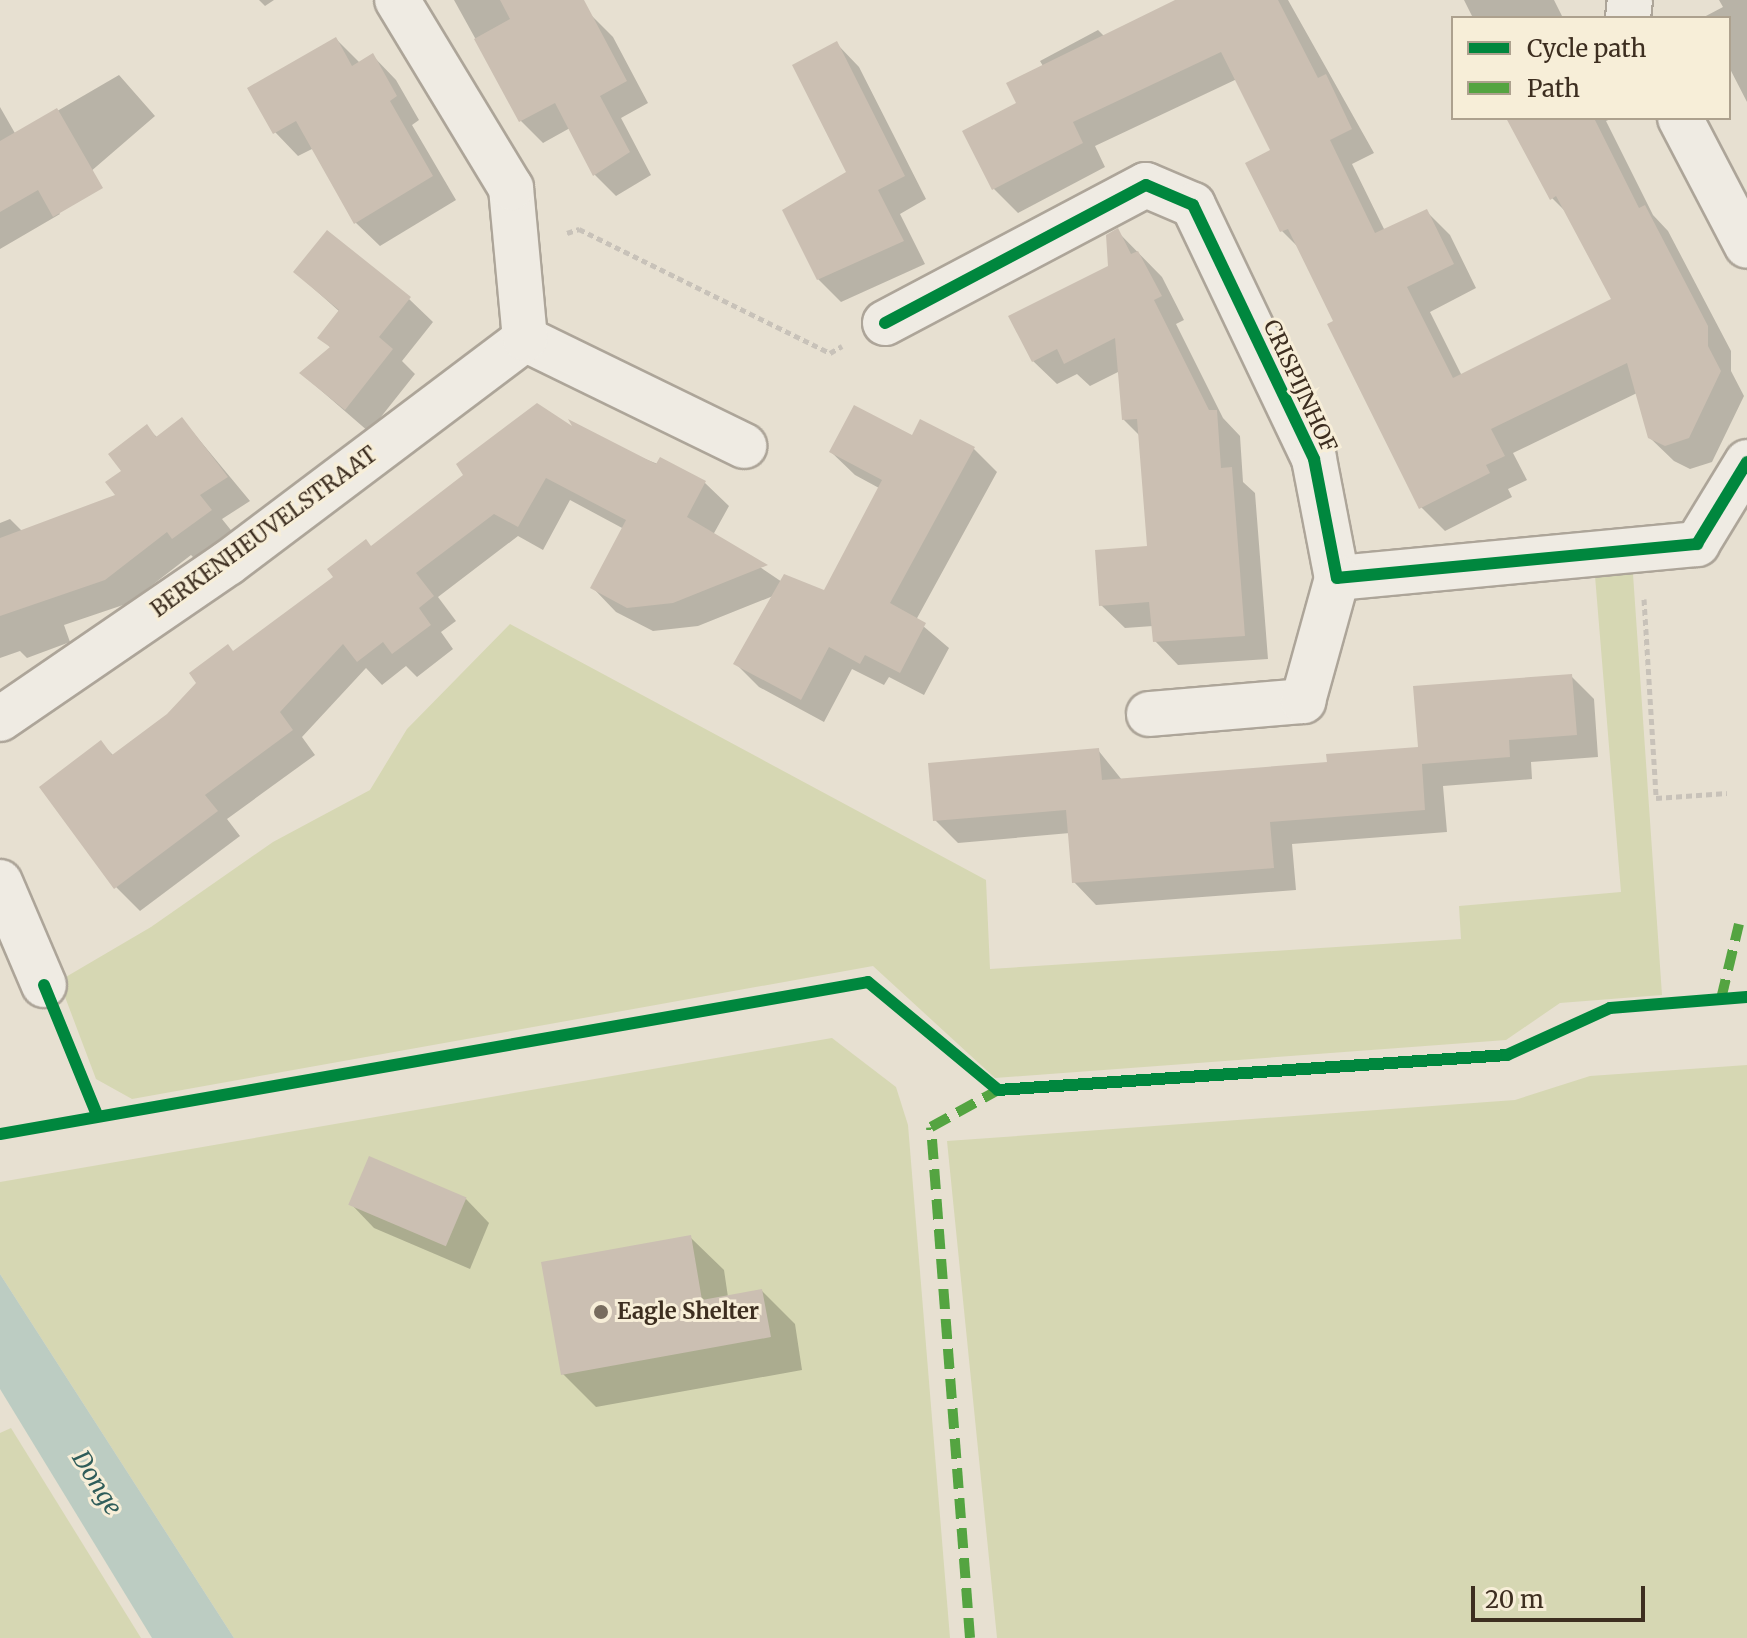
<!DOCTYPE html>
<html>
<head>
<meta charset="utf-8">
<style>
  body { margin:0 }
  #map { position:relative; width:1747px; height:1638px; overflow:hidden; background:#e7e0d1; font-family:Merriweather,serif }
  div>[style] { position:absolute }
  .green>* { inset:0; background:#d6d7b3 }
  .water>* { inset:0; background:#bcccc2 }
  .shadow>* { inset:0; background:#0003 }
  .building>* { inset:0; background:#cbbfb2; transform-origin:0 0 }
  .path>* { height:5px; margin-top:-2.5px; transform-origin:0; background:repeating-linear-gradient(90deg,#c8c2b9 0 6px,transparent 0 10px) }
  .roads { filter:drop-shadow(2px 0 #ada599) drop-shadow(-2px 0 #ada599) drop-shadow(0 2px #ada599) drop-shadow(0 -2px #ada599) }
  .street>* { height:44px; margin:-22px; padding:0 22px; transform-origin:22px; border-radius:22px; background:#efebe3 }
  .quiet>* { height:10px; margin-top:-5px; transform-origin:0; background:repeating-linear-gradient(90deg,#54a441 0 20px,transparent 0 30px) }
  .cycleway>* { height:12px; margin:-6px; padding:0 6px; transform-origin:6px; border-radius:6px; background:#00873e }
  .dots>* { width:22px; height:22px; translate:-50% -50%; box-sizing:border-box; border:4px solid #f7eed8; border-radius:50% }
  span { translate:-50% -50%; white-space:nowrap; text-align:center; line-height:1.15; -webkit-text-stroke:6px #f7eed8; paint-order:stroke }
  .street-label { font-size:22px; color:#3d2e20 }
  .poi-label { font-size:22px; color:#3d2e20; font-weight:700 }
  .left { translate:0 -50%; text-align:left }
  .water-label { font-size:24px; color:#2f5d5a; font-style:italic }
  .legend { position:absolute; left:1451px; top:16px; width:280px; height:104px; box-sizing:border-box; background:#f7eed8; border:2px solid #ada18e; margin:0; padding:10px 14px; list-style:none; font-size:24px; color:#3d2e20 }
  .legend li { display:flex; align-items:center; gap:16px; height:40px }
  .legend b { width:40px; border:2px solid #ada18e }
  .scale { position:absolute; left:1471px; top:1586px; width:174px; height:36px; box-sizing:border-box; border:4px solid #3d2e20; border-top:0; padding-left:10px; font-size:24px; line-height:28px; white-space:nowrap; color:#3d2e20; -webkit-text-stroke:6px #f7eed8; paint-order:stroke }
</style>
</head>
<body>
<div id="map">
  <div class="green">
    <i style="clip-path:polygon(1633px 574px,1662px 995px,1560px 1003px,1506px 1040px,995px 1078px,873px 966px,132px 1099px,96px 1079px,59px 981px,151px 927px,273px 842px,370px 790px,407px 729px,510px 624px,986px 880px,990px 969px,1461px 939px,1459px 906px,1621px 892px,1595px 576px)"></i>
    <i style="clip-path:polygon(832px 1038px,896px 1087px,908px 1125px,950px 1638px,234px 1638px,0 1274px,0 1182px)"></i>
    <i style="clip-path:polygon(1747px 1065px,1747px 1638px,997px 1638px,947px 1141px,1515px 1100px,1590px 1076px)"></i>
    <i style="clip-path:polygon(11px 1428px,141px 1638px,0 1638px,0 1433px)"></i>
  </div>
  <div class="water">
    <i style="clip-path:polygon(0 1274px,234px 1638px,152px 1638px,0 1389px)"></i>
  </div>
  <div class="shadow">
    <i style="clip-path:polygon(259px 0,274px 0,265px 6px)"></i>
    <i style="clip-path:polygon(454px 0,558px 0,591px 15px,613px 37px,648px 103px,621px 118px,651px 175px,616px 196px,594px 174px,570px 128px,543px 143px,521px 121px)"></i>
    <i style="clip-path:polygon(1181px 0,1288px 0,1374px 153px,1352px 164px,1385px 231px,1426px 211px,1450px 235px,1476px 288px,1430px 312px,1462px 376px,1613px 300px,1568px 214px,1552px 198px,1523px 118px,1613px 118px,1606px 121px,1653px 215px,1668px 231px,1731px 351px,1731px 371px,1744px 396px,1712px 462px,1690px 469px,1674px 461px,1649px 437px,1637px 393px,1513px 453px,1527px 480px,1508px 489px,1512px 497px,1445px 531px,1421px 507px,1300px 249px,1282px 231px,1273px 151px,1237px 79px,1095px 146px,1105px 167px,1018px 213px,994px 189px,965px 132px,1019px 104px,1043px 66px,1040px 61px,1098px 30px,1106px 38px)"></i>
    <i style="clip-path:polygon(1464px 0,1554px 0,1563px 18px,1473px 18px)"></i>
    <i style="clip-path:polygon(1719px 0,1747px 0,1747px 102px,1729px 67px,1729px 18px,1704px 17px,1723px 7px)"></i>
    <i style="clip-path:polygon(336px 39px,360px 63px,373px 56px,396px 80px,419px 120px,412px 125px,456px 200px,380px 246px,356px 223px,314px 148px,298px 156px,275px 132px)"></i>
    <i style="clip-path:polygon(837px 44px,859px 67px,926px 199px,900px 214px,925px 264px,841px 302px,818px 279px,849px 173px)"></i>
    <i style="clip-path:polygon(119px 75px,155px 116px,53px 204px,60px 214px,0 249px,0 107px,16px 135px)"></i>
    <i style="clip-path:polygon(1117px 231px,1162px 277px,1184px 320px,1176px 324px,1223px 418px,1240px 436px,1243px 482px,1255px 493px,1268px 659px,1178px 665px,1155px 641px,1153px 626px,1125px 628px,1101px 605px,1149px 548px,1140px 436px,1124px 420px,1120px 371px,1090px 386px,1077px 374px,1057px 384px,1033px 361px,1110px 267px)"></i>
    <i style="clip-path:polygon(295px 272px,409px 299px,433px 322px,402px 361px,415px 374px,369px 432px,302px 374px,331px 348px,320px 337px,340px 312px)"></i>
    <i style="clip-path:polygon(182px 419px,250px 501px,222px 519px,234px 534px,198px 562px,191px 555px,129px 603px,64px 625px,70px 642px,27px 658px,20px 651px,0 658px,0 523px,10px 519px,23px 532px,118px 496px,124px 471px,146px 427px,158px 438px)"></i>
    <i style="clip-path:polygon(578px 432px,705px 483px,729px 506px,713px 535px,782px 582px,825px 593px,879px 488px,855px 475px,831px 452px,912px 438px,974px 449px,997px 472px,916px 620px,949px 648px,924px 695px,889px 677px,884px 685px,852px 669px,824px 722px,759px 687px,735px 663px,773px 596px,698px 626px,653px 631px,616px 612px,593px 588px,624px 529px,570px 500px,543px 550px,518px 536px,438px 597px,456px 621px,441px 632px,453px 649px,417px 677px,406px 666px,382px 685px,366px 668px,302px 737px,315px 755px,227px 819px,240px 836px,140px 911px,116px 887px,101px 743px,114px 756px,169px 715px,234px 653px,373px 548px)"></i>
    <i style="clip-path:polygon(1571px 676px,1594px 699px,1598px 757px,1531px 762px,1532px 779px,1443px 786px,1447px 832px,1292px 844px,1296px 890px,1096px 905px,1074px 882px,1070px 833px,958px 843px,935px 820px,1098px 750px,1122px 780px,1329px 764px,1420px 749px)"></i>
    <i style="clip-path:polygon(466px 1199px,489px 1223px,470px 1269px,374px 1228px,351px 1204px)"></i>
    <i style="clip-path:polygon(691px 1238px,724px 1270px,728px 1297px,762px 1291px,795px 1324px,802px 1370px,596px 1407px,563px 1374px)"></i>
  </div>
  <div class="building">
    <i style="clip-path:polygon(500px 0,584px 0,627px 81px,600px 96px,630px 152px,593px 176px,555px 103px,519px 122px,474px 39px,510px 19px)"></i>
    <i style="clip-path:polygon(1175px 0,1278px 0,1318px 78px,1326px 74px,1352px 129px,1330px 140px,1375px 233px,1427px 209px,1454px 264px,1407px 287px,1453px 378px,1611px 299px,1556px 196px,1550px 200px,1506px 118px,1594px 118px,1639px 208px,1645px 205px,1708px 326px,1708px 346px,1721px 371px,1689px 438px,1665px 446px,1648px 438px,1627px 363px,1491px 429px,1505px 456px,1486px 465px,1490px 473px,1419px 509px,1327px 324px,1333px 321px,1288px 229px,1280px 232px,1245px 163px,1270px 150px,1221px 52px,1073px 122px,1083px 143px,992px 190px,962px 131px,1016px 103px,1006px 83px)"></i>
    <i style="clip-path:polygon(336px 37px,352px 66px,373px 53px,397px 96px,390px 101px,433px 176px,354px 224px,296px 121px,273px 134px,247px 88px)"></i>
    <i style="clip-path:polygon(837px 41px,905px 176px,878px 190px,904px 241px,817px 280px,782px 210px,846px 172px,792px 65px)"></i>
    <i style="clip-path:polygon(57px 108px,103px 188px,53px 217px,38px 190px,0 212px,0 141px)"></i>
    <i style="clip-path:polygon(1118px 228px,1131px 254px,1138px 251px,1162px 296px,1154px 300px,1209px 410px,1217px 410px,1221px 468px,1232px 467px,1245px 636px,1153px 642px,1149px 602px,1099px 606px,1095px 550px,1147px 546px,1137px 419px,1122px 420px,1115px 338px,1064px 364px,1057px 349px,1032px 362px,1008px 316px,1108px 266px,1106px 235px)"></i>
    <i style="clip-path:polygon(327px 230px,411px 297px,379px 337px,393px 349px,345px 410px,299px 373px,330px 347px,317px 338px,339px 310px,293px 272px)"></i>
    <i style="clip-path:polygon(537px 403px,572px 426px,568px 419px,656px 464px,660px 457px,706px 481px,687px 517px,768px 565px,673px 603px,627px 608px,590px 588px,626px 520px,546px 478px,518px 527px,494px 514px,416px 573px,434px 596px,419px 608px,431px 625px,392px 654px,383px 642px,357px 662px,343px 644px,280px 712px,293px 730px,205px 795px,218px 811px,114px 889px,39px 787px,101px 740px,112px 755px,167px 714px,196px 683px,189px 673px,228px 644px,233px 651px,333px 577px,327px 569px,366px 539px,371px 546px,463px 475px,456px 464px)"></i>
    <i style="clip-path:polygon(854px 405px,912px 435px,920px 419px,975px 447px,890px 603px,926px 623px,900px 673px,865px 655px,860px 664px,829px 647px,801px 700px,733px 664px,784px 574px,824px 590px,882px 480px,829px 452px)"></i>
    <i style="clip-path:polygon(182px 417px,228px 477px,200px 495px,212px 510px,172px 539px,167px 532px,105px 580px,0 616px,0 538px,115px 495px,105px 482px,121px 471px,108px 454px,147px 424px,156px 437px)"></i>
    <i style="clip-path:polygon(1572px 674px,1577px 735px,1509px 740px,1510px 757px,1422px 764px,1425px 810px,1270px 822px,1274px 868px,1072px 883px,1066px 810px,933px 821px,928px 763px,1099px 748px,1102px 780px,1327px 762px,1326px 754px,1418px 747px,1413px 686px)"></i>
    <i style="left:369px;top:1156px;width:106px;height:53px;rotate:23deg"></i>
    <i style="clip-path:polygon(691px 1235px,702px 1300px,762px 1289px,771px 1337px,561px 1375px,541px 1262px)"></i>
  </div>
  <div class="path">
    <i style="left:567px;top:233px;width:13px;rotate:-18deg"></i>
    <i style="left:579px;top:229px;width:280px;rotate:26.3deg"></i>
    <i style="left:830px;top:353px;width:14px;rotate:-30deg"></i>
    <i style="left:1644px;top:599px;width:199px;rotate:86.5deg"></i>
    <i style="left:1656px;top:798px;width:71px;rotate:-4deg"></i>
  </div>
  <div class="roads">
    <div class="street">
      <i style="left:1628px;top:18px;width:18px;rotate:-84deg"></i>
      <i style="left:1680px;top:118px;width:144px;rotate:62.4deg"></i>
      <i style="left:885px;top:323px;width:295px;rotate:-27.9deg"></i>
      <i style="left:1146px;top:185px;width:51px;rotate:23.1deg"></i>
      <i style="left:1193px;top:205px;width:281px;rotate:64.5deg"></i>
      <i style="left:1314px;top:459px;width:121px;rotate:79.1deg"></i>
      <i style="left:1337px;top:578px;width:362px;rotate:-5.4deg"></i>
      <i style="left:1697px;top:544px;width:96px;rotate:-58.6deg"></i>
      <i style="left:525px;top:339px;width:244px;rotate:26deg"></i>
      <i style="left:1149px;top:714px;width:155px;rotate:-4.8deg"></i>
      <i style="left:1303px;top:701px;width:128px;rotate:-74.5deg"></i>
      <i style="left:0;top:719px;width:276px;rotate:-34.4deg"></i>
      <i style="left:228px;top:563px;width:372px;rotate:-37deg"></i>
      <i style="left:525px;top:339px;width:152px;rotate:-95.3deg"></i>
      <i style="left:511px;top:188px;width:220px;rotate:-121.2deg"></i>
      <i style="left:0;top:882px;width:112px;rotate:66.9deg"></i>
    </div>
  </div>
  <div class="quiet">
    <i style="left:1721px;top:999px;width:77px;rotate:-76.5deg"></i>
    <i style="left:970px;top:1638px;width:512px;rotate:-94.36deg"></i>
    <i style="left:931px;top:1127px;width:77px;rotate:-28.9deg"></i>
  </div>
  <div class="cycleway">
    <i style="left:885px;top:323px;width:295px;rotate:-27.9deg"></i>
    <i style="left:1146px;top:185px;width:51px;rotate:23.1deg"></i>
    <i style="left:1193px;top:205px;width:281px;rotate:64.5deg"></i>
    <i style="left:1314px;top:459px;width:121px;rotate:79.1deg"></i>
    <i style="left:1337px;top:578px;width:362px;rotate:-5.4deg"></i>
    <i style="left:1697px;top:544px;width:96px;rotate:-58.6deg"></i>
    <i style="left:44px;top:985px;width:140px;rotate:67.8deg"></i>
    <i style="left:0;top:1134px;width:881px;rotate:-9.93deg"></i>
    <i style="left:868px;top:982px;width:169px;rotate:39.7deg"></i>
    <i style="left:998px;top:1090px;width:510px;rotate:-3.93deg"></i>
    <i style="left:1507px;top:1055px;width:113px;rotate:-24.5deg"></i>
    <i style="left:1610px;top:1008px;width:137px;rotate:-4.6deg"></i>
  </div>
  <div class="dots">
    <i style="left:601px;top:1312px;background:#786c5e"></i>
  </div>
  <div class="street-label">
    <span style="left:1300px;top:386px;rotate:65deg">CRISPIJNHOF</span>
    <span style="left:264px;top:532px;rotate:-36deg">BERKENHEUVELSTRAAT</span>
  </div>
  <div class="poi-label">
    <span class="left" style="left:617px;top:1312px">Eagle Shelter</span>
  </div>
  <div class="water-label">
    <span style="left:97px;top:1483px;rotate:58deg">Donge</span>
  </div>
  <ul class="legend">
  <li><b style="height:10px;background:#00873e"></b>Cycle path</li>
  <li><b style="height:10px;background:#54a441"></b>Path</li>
  </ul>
  <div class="scale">20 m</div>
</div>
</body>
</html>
